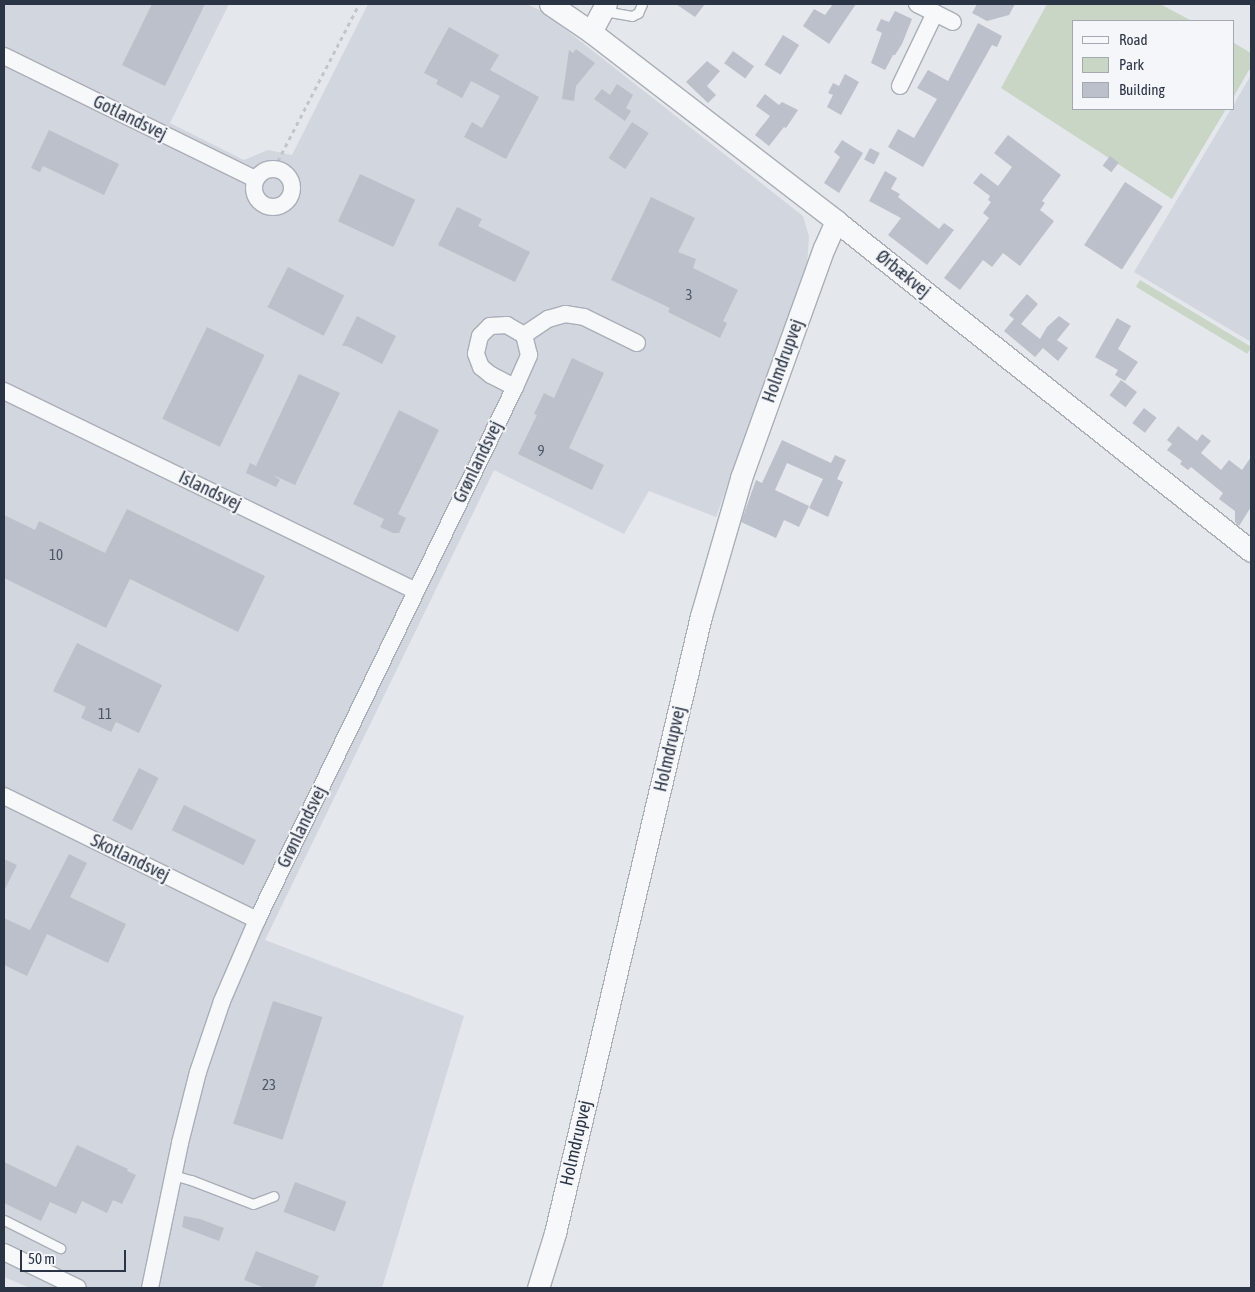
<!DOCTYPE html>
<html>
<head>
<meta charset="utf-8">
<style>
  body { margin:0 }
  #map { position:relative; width:1255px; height:1292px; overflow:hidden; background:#e4e7ec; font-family:"Asap Condensed",sans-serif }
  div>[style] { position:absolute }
  .built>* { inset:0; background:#d2d6de }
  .green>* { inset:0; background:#c9d6c5; transform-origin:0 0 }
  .building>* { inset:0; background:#bbc0ca; transform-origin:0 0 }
  .path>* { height:2.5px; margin-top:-1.25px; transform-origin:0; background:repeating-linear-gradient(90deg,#c2c5cb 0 4px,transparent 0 8px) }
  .roads { filter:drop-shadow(1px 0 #a9aeb7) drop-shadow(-1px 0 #a9aeb7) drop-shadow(0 1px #a9aeb7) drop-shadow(0 -1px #a9aeb7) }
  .service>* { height:9px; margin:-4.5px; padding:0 4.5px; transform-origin:4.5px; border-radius:4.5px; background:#f7f8fa }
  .minor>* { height:16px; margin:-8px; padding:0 8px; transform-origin:8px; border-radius:8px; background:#f7f8fa }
  .minor>.ring { margin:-8px; padding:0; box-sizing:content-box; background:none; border:16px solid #f7f8fa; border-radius:50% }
  .tertiary>* { height:21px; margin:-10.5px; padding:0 10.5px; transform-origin:10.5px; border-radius:10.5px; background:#f7f8fa }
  span { translate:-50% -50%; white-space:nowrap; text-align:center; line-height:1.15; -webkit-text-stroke:4px #f4f6f9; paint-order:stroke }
  .number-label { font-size:15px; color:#4f5766 }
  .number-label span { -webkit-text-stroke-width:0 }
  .street-label { font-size:18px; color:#2b3445 }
  .frame { position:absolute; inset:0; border:5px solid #2b3445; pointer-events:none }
  .legend { position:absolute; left:1072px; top:20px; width:162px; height:90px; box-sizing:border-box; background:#f4f6f9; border:1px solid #a4a8b1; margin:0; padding:6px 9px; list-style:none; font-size:15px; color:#2b3445 }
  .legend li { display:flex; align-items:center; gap:10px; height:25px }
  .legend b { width:25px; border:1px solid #a4a8b1 }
  .scale { position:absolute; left:20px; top:1250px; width:106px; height:22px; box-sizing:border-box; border:2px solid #2b3445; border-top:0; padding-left:6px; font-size:15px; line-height:18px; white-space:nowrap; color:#2b3445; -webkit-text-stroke:4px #f4f6f9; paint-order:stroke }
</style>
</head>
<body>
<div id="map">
  <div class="built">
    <i style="clip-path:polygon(4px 4px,229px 4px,170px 123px,244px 160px,268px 150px,292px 155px,368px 4px,526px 4px,542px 11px,803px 216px,809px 236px,807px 266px,716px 517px,649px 491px,624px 534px,494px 470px,265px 940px,464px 1016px,382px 1288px,30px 1288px,4px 1277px)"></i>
    <i style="clip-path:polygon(1251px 75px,1251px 342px,1134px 272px,1231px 109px,1234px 109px,1234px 104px)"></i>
  </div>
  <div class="green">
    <i style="clip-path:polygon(1047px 4px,1160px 4px,1192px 21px,1074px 21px,1074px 109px,1226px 109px,1172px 199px,1001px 88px)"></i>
    <i style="clip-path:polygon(1234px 43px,1251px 53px,1251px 70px,1249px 70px,1234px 96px)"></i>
    <i style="left:1140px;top:280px;width:130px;height:8px;rotate:31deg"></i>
  </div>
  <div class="building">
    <i style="clip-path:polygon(152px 4px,205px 4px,165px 86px,122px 65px)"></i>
    <i style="clip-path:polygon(676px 4px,705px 4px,695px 17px)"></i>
    <i style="clip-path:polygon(833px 4px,856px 4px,829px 44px,803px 26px,814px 9px,825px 15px)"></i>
    <i style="clip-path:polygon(977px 4px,1015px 4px,1009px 15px,987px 21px,972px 13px)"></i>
    <i style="clip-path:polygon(895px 11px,912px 19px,902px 44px,895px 55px,893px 55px,885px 70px,871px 63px,882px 33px,876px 30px,881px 19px,889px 22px)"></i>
    <i style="clip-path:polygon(978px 23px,1002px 36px,997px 47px,992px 45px,923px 167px,888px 147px,898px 129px,914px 138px,937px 99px,917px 88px,928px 70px,948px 81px)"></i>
    <i style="clip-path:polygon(449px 27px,499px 55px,490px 70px,539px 97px,506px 159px,464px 137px,472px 122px,482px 128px,500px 96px,471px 81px,462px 98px,436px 84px,438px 80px,424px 73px)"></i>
    <i style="left:783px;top:35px;width:19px;height:35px;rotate:32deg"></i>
    <i style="clip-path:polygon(576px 49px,595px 63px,576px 86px,574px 101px,562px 99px,569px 50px,573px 53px)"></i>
    <i style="left:733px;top:51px;width:26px;height:15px;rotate:36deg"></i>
    <i style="clip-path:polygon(707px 61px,720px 71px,707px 86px,716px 95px,708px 103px,686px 82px)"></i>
    <i style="clip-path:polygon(845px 74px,859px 82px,841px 115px,827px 107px,833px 95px,828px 93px,833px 83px,839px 86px)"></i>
    <i style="clip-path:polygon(617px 84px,633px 95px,626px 108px,631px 111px,625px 121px,594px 99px,602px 89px,610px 95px)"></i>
    <i style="clip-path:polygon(765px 94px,779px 105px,782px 102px,798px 110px,786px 128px,784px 127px,769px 146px,755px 135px,770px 116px,756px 106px)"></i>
    <i style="left:632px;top:122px;width:20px;height:43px;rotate:33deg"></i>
    <i style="clip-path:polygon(49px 130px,119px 164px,104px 195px,43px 166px,40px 172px,31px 168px)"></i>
    <i style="clip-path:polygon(1008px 135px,1061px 175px,1042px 201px,1045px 203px,1040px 210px,1054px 221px,1020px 266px,1003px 253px,992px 267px,983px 260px,960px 290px,944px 278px,989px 218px,983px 213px,991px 202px,988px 200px,990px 196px,973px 183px,981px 173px,998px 186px,1012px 167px,994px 153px)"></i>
    <i style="clip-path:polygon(842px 140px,863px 153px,839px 193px,824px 183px,840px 157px,834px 152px)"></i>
    <i style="left:870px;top:148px;width:11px;height:13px;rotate:27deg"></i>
    <i style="left:1110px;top:156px;width:11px;height:12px;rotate:38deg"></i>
    <i style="clip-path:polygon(885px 171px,897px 178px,891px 189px,900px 194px,898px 197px,939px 229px,944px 223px,954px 230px,927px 265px,888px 235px,901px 218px,869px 201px)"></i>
    <i style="left:360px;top:174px;width:61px;height:52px;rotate:25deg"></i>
    <i style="left:1125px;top:182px;width:45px;height:75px;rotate:33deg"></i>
    <i style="clip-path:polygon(651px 197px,695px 218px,678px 252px,696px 259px,693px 268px,738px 290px,723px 321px,727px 323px,720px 338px,668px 312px,670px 308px,611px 280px)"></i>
    <i style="clip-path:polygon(457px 207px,482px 219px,478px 226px,530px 252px,515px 282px,438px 245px)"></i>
    <i style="left:288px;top:267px;width:63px;height:45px;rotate:27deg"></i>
    <i style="clip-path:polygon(1027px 294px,1038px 304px,1021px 324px,1040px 339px,1047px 327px,1059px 316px,1070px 324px,1057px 340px,1068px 348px,1058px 361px,1043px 348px,1035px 357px,1004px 331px,1014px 319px,1009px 315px)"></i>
    <i style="clip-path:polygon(357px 316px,396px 336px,382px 364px,347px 346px,342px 346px)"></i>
    <i style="clip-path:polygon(1117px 318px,1131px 326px,1118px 349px,1138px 362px,1125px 381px,1115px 375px,1118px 370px,1095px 357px)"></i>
    <i style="left:207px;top:327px;width:64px;height:102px;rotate:26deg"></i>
    <i style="clip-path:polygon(572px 358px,604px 373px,569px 448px,604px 465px,592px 490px,518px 454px,537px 415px,534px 414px,544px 393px,554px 398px)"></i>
    <i style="clip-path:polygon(299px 374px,340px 393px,295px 485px,273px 475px,280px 480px,276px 487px,246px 473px,250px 463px,256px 466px)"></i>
    <i style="left:1121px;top:380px;width:20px;height:19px;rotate:37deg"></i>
    <i style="left:1144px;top:408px;width:16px;height:19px;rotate:38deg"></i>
    <i style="clip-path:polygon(399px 410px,439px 430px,398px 514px,406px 518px,399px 533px,393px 533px,380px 527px,384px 519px,353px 504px)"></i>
    <i style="clip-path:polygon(1178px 426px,1197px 441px,1202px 434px,1211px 441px,1201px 453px,1221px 470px,1229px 460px,1242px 470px,1251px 457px,1251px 507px,1239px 526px,1235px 522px,1235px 511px,1219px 499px,1223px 493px,1191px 467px,1188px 470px,1180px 464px,1182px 461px,1167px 450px,1172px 444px,1167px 440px)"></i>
    <i style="clip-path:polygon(782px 440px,831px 463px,835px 455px,846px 460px,837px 479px,843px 482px,828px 517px,809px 508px,823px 479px,787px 463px,775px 490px,809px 506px,799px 527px,784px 520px,776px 538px,741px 522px,756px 480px,762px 483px)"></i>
    <i style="clip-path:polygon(127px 509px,265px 576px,238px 632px,130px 579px,106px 628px,4px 578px,4px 515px,35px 530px,39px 521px,105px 553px)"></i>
    <i style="clip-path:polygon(77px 643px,162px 685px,139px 733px,116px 722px,111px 732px,81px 718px,86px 707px,53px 691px)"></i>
    <i style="left:139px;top:768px;width:22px;height:59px;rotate:27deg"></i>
    <i style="left:184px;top:805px;width:80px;height:28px;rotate:26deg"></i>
    <i style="clip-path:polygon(69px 854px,87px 863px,70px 897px,126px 924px,108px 963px,47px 934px,27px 976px,4px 965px,4px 918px,30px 930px)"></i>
    <i style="clip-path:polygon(4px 859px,17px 865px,4px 891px)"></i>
    <i style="left:273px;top:1001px;width:52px;height:129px;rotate:18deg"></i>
    <i style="clip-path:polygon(77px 1145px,128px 1169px,127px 1171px,136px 1175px,122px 1204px,113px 1200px,107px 1213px,82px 1201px,76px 1214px,50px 1202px,41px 1221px,4px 1203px,4px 1162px,56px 1187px)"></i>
    <i style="left:295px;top:1182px;width:55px;height:32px;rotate:21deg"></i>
    <i style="clip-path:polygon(184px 1216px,200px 1219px,224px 1228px,219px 1241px,182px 1227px)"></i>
    <i style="clip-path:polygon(256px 1251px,319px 1276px,314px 1288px,265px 1288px,244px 1280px)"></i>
  </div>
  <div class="path">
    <i style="left:274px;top:168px;width:185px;rotate:-62.6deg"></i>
  </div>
  <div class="roads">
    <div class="service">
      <i style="left:604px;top:11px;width:28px;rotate:10deg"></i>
      <i style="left:632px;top:16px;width:7px;rotate:-27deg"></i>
      <i style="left:638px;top:13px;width:10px;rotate:-66deg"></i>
      <i style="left:173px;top:1175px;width:19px;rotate:16deg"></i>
      <i style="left:191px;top:1180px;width:66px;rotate:21.2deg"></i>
      <i style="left:253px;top:1204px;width:22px;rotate:-21deg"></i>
      <i style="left:4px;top:1220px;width:63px;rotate:26.6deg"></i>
    </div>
    <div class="minor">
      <i style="left:917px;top:4px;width:40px;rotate:26.6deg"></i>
      <i style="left:4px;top:56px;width:280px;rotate:26.1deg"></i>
      <i style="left:900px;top:86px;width:81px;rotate:-64.4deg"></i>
      <i class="ring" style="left:254px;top:169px;width:22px;height:22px"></i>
      <i style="left:524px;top:335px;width:29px;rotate:-34deg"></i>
      <i style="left:548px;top:319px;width:18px;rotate:-16deg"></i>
      <i style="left:565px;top:314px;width:19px;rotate:9deg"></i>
      <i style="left:584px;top:317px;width:59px;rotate:26.1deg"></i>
      <i style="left:4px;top:391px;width:458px;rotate:25.9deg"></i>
      <i style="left:4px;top:796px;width:282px;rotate:26.1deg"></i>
      <i style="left:4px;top:1252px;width:82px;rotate:25.9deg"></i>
      <i style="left:150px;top:1288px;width:148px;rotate:-78.3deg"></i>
      <i style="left:180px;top:1143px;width:73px;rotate:-75.8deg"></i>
      <i style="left:198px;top:1072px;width:75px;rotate:-71.3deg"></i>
      <i style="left:222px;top:1001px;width:88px;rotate:-66.6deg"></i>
      <i style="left:257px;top:920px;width:592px;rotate:-64.17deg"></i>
      <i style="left:515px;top:387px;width:35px;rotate:-66deg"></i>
      <i style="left:529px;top:355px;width:21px;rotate:-104deg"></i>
      <i style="left:524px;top:335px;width:20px;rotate:-150deg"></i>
      <i style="left:507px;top:325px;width:17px;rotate:177deg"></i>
      <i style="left:490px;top:326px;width:14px;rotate:135deg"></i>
      <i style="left:480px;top:336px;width:18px;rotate:103deg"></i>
      <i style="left:476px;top:354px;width:14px;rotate:69deg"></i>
      <i style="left:481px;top:367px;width:13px;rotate:39deg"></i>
      <i style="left:491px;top:375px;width:27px;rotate:27deg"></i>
    </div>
    <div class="tertiary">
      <i style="left:550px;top:4px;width:50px;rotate:34.3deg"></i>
      <i style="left:591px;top:32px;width:309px;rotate:37.6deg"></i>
      <i style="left:836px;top:221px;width:530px;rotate:38.49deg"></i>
      <i style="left:591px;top:32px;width:32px;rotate:-62deg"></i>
      <i style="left:538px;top:1288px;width:58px;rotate:-72.8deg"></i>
      <i style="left:555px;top:1233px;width:634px;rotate:-76.69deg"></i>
      <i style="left:701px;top:616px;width:144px;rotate:-73.8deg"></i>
      <i style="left:741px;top:478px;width:245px;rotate:-70.2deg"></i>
      <i style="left:824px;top:248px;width:30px;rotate:-66deg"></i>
    </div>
  </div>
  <div class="number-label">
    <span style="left:689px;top:295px">3</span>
    <span style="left:541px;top:451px">9</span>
    <span style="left:56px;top:555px">10</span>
    <span style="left:105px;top:714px">11</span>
    <span style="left:269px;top:1085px">23</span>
  </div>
  <div class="street-label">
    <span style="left:130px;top:118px;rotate:26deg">Gotlandsvej</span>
    <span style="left:903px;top:274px;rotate:39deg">Ørbækvej</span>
    <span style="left:783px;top:361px;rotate:-70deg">Holmdrupvej</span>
    <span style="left:478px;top:462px;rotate:-64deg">Grønlandsvej</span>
    <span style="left:210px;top:491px;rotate:26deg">Islandsvej</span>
    <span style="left:670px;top:749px;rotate:-77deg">Holmdrupvej</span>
    <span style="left:302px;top:827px;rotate:-64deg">Grønlandsvej</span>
    <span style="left:130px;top:858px;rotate:26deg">Skotlandsvej</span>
    <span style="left:576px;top:1143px;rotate:-77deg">Holmdrupvej</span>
  </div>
  <div class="frame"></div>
  <ul class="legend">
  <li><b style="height:6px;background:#f7f8fa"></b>Road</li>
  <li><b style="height:14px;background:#c9d6c5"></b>Park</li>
  <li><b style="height:14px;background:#bbc0ca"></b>Building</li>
  </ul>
  <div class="scale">50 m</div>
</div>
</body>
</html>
